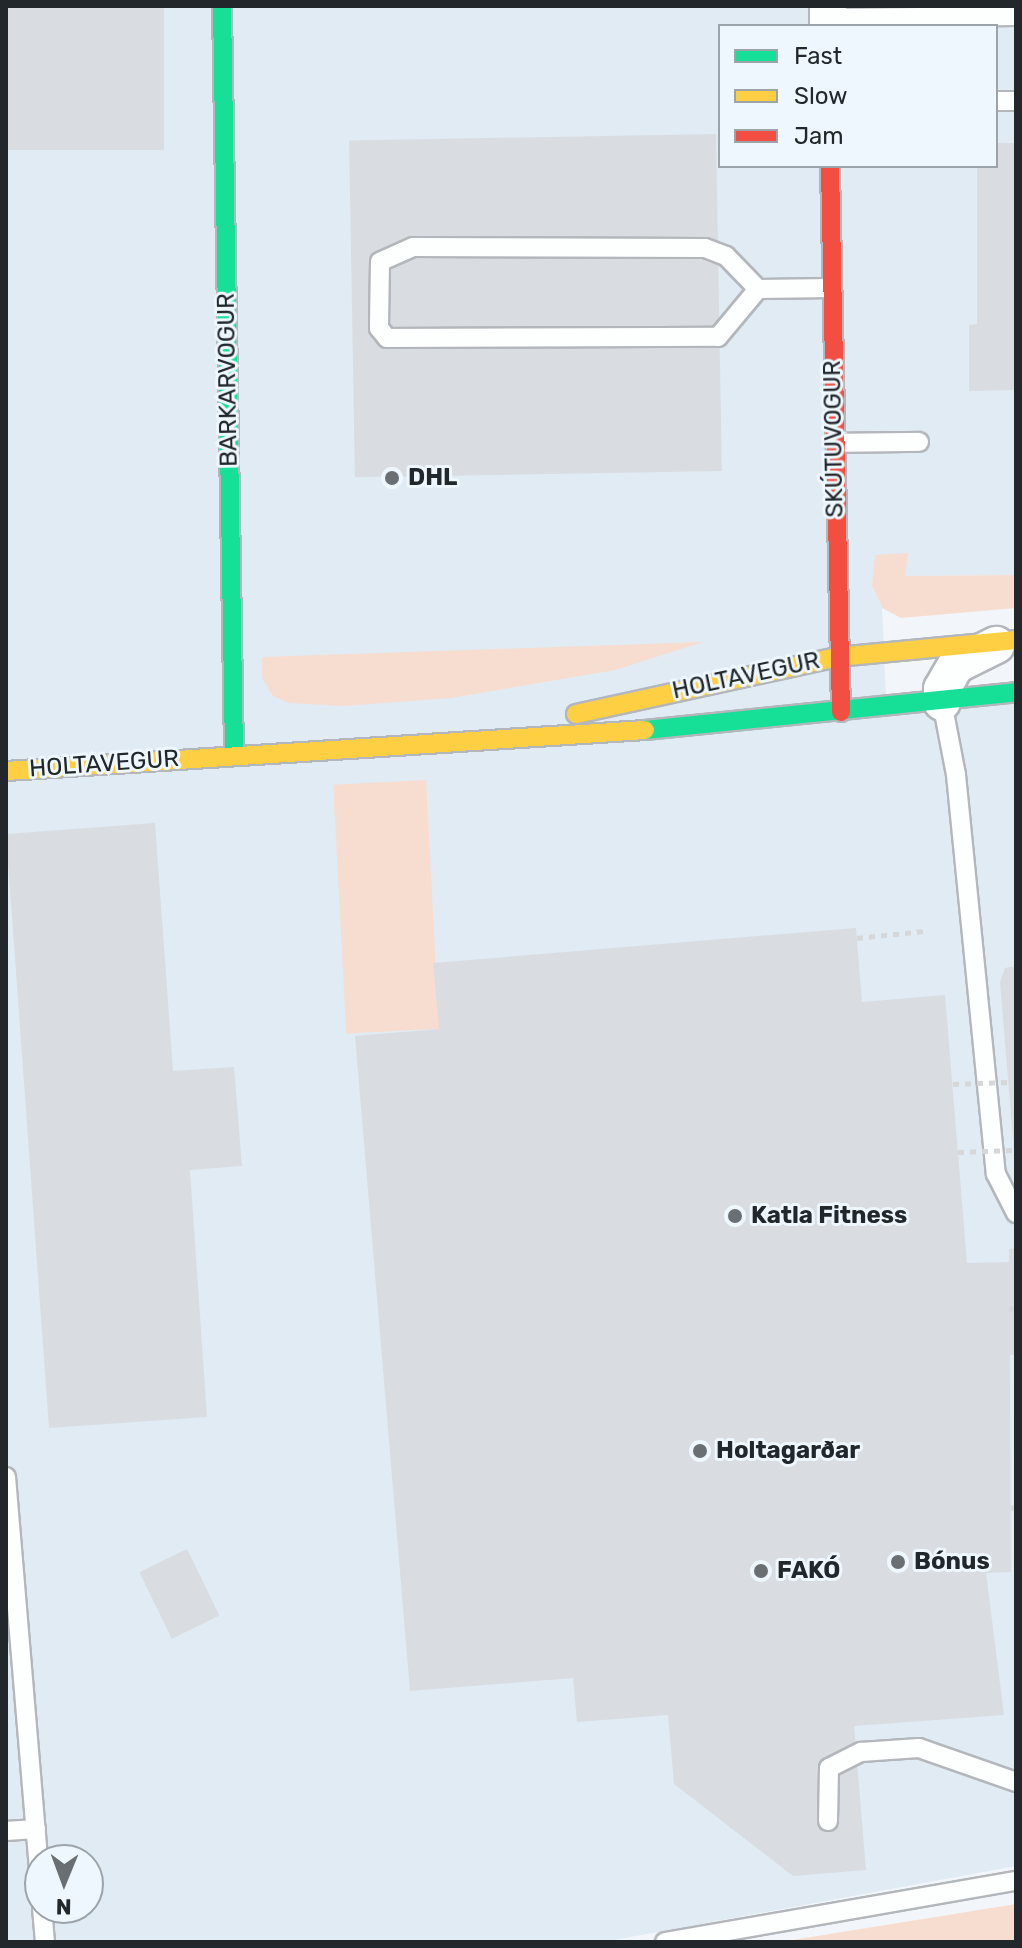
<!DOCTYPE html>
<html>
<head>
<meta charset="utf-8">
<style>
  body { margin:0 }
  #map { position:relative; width:1022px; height:1948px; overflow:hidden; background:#f2f6fa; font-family:Rubik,sans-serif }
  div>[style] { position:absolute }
  .built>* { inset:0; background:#e0ebf4 }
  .green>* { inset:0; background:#f7ddd0; transform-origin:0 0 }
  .building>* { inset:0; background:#d9dde1; transform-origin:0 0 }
  .path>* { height:5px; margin-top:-2.5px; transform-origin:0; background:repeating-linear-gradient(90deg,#d6d7d8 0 6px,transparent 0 12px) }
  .roads { filter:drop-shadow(2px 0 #b3b7bb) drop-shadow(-2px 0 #b3b7bb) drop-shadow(0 2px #b3b7bb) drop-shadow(0 -2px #b3b7bb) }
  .lane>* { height:18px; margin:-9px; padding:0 9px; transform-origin:9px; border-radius:9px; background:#fdfefe }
  .street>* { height:36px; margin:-18px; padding:0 18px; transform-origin:18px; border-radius:18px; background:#fdfefe }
  .fast>* { height:18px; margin:-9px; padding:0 9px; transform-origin:9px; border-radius:9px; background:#16e098 }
  .slow>* { height:18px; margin:-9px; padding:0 9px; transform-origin:9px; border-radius:9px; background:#ffcf43 }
  .jam>* { height:18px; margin:-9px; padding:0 9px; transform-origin:9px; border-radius:9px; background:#f24e42 }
  .path-bridge>* { height:5px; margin-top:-2.5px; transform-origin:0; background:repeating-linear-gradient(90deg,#d6d7d8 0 6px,transparent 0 12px) }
  .dots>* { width:22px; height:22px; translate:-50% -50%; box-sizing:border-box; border:4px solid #eef7fd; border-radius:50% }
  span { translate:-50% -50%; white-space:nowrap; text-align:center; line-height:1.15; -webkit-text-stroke:6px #eef7fd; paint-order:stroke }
  .street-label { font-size:24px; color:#21272a }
  .poi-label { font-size:24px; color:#21272a; font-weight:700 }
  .left { translate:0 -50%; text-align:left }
  .frame { position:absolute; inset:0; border:8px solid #21272a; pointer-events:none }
  .legend { position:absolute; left:718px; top:24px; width:280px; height:144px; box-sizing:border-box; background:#eef7fd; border:2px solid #9ca4a9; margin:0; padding:10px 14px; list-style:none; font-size:24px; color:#21272a }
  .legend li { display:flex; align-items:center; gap:16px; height:40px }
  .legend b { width:40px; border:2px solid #9ca4a9 }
  .north { position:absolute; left:24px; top:1844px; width:80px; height:80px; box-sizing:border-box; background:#eef7fd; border:2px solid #9ca4a9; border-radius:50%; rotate:181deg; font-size:22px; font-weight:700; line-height:32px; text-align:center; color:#21272a }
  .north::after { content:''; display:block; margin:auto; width:28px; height:36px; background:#6a6f73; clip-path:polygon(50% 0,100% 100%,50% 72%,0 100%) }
</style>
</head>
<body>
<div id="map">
  <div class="built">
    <i style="clip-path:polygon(evenodd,6px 6px,1016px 6px,1016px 575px,904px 576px,876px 555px,872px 585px,882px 608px,886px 698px,1016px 681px,1016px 1866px,603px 1942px,6px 1942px,6px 6px,720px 26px,996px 26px,996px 166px,720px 166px,720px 26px,6px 6px,40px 1860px,88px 1860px,88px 1908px,40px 1908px,40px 1860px)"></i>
  </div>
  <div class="green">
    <i style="clip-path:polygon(908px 553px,905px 576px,1016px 575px,1016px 608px,901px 618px,882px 608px,872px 585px,875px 555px)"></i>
    <i style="clip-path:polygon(703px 642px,615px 670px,451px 698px,344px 706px,289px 703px,273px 696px,262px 678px,262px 657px)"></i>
    <i style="left:426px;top:780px;width:249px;height:93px;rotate:87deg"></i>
    <i style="clip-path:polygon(1016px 1904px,1016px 1942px,780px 1942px)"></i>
  </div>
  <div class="building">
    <i style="left:6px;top:6px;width:158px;height:144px"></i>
    <i style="left:716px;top:134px;width:337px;height:367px;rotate:89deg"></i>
    <i style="clip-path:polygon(996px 143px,1016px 143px,1016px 390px,969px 391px,969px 325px,977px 324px,977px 166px,996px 166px)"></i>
    <i style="clip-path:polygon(155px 823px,173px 1071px,234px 1067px,242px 1166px,190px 1170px,207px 1417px,49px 1428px,6px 834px)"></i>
    <i style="clip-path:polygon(856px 928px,862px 1002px,945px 995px,967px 1263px,1009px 1262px,1009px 1249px,1016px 1248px,1016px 1355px,1010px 1355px,1011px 1572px,986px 1573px,1004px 1715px,854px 1726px,866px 1870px,793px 1876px,674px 1784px,668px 1715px,577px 1722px,573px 1678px,410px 1691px,355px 1036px,439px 1029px,433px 963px)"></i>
    <i style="clip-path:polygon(1016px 966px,1016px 1152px,1014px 1152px,1000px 982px,1005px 968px)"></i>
    <i style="left:187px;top:1549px;width:74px;height:53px;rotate:64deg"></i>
  </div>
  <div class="path">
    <i style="left:857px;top:938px;width:67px;rotate:-6deg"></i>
    <i style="left:1009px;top:1309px;width:7px;rotate:-8deg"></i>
    <i style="left:1011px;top:1508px;width:5px;rotate:-11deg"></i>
  </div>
  <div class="roads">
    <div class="lane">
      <i style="left:828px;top:18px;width:188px;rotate:-0.6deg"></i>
      <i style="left:996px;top:101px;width:20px"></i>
      <i style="left:758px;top:289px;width:46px;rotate:-134.1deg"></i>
      <i style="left:726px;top:256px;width:22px;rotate:-159deg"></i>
      <i style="left:705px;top:248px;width:292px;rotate:-179.8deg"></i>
      <i style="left:413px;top:247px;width:36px;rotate:156deg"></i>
      <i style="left:380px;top:262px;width:66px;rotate:90.9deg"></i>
      <i style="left:379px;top:328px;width:13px;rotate:51deg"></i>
      <i style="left:387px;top:338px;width:331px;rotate:-0.2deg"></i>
      <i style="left:718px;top:337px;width:62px;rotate:-50.2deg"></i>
      <i style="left:758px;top:289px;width:74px;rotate:-0.8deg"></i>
      <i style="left:834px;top:443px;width:85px;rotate:-0.7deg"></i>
      <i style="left:942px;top:702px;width:74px;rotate:79.1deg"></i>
      <i style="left:956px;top:775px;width:401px;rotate:84.3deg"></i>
      <i style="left:996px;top:1174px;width:44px;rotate:62.9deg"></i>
      <i style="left:6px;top:1477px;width:403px;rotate:85.2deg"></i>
      <i style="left:828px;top:1821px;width:53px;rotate:-88.9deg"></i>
      <i style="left:829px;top:1768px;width:36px;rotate:-27deg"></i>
      <i style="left:861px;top:1752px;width:58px;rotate:-3.9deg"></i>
      <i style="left:919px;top:1748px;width:103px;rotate:19.3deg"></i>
      <i style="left:6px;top:1831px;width:30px;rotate:-4deg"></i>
      <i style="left:42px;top:1908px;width:34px;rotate:85deg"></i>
      <i style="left:665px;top:1942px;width:356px;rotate:-9.9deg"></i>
    </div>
    <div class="street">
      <i style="left:828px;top:6px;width:20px;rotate:90deg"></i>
      <i style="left:942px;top:702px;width:13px;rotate:-90deg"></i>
      <i style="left:942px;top:689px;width:28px;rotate:-60deg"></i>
      <i style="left:956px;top:665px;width:45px;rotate:-26.6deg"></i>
    </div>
    <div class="fast">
      <i style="left:222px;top:6px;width:749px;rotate:89.08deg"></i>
      <i style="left:645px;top:730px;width:373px;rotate:-5.8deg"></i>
    </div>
    <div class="slow">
      <i style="left:576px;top:714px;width:267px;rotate:-12.3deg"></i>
      <i style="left:837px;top:657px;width:180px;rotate:-5.4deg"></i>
      <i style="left:6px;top:771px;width:640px;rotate:-3.67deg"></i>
    </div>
    <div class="jam">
      <i style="left:830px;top:166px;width:546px;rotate:88.85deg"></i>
    </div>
  </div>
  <div class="path-bridge">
    <i style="left:953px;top:1084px;width:55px;rotate:-2.1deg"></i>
    <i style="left:958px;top:1152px;width:56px;rotate:-2deg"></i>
  </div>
  <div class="dots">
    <i style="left:392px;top:478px;background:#6a6f73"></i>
    <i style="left:735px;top:1216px;background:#6a6f73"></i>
    <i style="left:700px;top:1451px;background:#6a6f73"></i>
    <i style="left:898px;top:1562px;background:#6a6f73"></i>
    <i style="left:761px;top:1571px;background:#6a6f73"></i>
  </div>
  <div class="street-label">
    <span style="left:228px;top:380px;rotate:-91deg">BARKARVOGUR</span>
    <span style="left:834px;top:439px;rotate:-91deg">SKÚTUVOGUR</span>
    <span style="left:746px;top:676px;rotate:-12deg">HOLTAVEGUR</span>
    <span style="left:104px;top:764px;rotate:-4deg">HOLTAVEGUR</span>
  </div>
  <div class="poi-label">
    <span class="left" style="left:408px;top:478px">DHL</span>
    <span class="left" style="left:751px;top:1216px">Katla Fitness</span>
    <span class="left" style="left:716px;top:1451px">Holtagarðar</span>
    <span class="left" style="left:914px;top:1562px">Bónus</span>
    <span class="left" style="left:777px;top:1571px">FAKÓ</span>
  </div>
  <div class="frame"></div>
  <ul class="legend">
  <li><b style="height:10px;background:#16e098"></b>Fast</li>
  <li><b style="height:10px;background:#ffcf43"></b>Slow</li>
  <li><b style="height:10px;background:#f24e42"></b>Jam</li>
  </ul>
  <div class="north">N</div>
</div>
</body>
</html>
